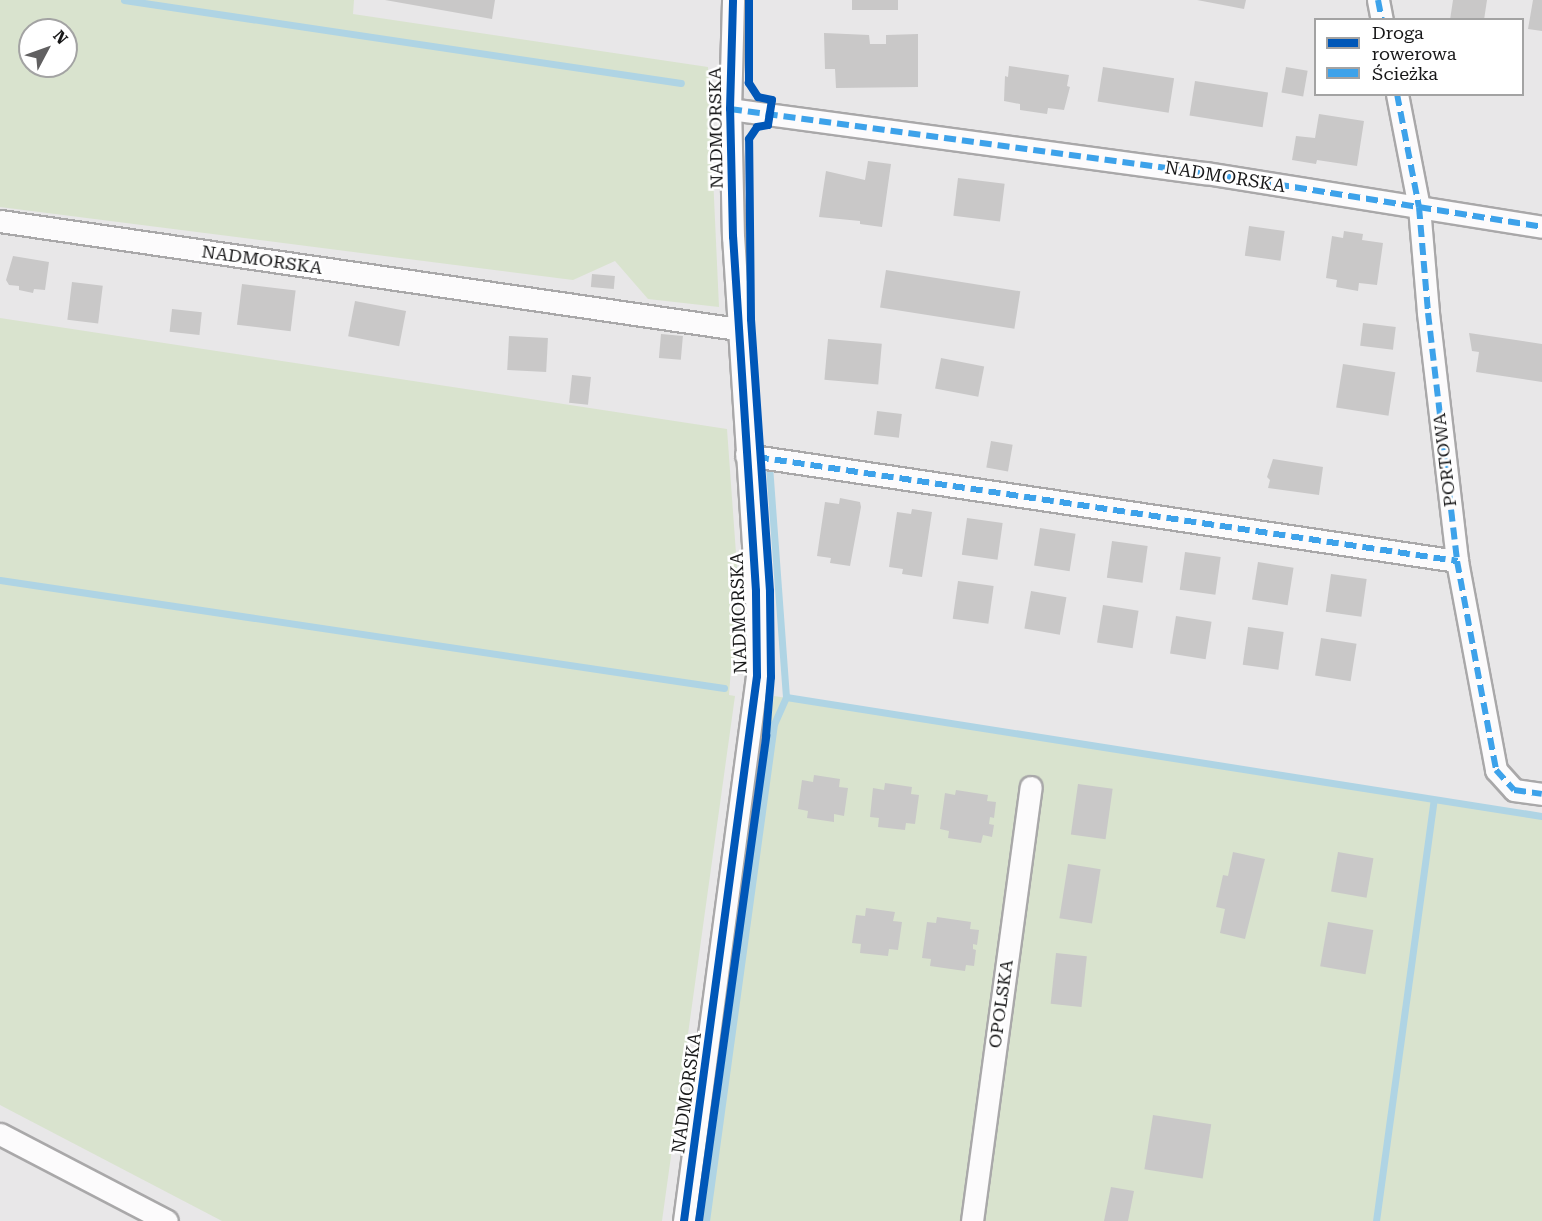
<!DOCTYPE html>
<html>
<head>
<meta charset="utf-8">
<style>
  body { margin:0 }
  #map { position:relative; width:1542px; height:1221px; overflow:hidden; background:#e8e7e8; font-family:"Roboto Serif",serif }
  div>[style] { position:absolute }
  .green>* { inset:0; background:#d9e3ce }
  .stream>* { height:7px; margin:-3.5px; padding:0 3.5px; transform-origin:3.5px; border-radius:3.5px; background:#afd4e4 }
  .building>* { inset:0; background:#c9c8c8; transform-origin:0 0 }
  .roads { filter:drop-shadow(2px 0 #a9a8a9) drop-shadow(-2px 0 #a9a8a9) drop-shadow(0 2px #a9a8a9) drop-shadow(0 -2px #a9a8a9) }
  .street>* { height:21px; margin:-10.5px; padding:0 10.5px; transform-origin:10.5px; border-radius:10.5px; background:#fcfbfc }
  .quiet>* { height:6px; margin-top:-3px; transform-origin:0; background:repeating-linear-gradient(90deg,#3da2ea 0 12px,transparent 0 18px) }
  .cycleway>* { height:8px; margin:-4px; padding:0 4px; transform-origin:4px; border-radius:4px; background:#0057b8 }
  span { translate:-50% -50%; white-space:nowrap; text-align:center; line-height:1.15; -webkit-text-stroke:5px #fff; paint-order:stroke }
  .street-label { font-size:18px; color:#181819 }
  .legend { position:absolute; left:1314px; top:18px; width:210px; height:78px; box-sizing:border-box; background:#fff; border:2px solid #a3a3a3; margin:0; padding:8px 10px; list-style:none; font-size:18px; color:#181819 }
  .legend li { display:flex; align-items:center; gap:12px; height:30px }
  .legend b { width:30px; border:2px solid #a3a3a3 }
  .north { position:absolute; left:18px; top:18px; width:60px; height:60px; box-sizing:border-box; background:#fff; border:2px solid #a3a3a3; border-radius:50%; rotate:49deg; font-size:16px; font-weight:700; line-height:24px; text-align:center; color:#181819 }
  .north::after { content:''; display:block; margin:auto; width:21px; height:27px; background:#616061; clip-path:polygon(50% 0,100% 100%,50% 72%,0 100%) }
</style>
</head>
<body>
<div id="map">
  <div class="green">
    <i style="clip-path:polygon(evenodd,0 0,354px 0,353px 14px,708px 67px,719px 307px,648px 299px,615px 261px,573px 280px,0 207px,0 0,30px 30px,66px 30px,66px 66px,30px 66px,30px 30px)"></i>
    <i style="clip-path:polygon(0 318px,727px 429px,737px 567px,736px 669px,731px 669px,729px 695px,735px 696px,662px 1221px,222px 1221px,0 1105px)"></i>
    <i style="clip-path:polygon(774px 696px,1542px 816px,1542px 1221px,702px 1221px)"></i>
  </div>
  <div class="stream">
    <i style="left:124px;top:0;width:563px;rotate:8.48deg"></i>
    <i style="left:0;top:580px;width:732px;rotate:8.48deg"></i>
    <i style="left:786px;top:697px;width:765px;rotate:8.95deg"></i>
    <i style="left:706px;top:1221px;width:502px;rotate:-82.21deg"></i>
    <i style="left:774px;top:724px;width:30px;rotate:-66deg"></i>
    <i style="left:786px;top:697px;width:233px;rotate:-94.2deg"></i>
    <i style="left:1376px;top:1221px;width:425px;rotate:-82.2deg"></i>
  </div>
  <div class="building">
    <i style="clip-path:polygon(385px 0,495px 0,492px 19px)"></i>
    <i style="left:852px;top:0;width:46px;height:10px"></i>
    <i style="clip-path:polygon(1197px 0,1246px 0,1244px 9px)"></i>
    <i style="clip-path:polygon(1453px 0,1487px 0,1484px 20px,1450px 20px)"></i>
    <i style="clip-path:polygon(1533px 0,1542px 0,1542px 31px,1528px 29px)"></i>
    <i style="clip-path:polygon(824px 33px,869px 35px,870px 44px,886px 44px,886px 35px,918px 34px,918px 87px,836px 88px,835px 69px,825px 69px)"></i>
    <i style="clip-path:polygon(1009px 66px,1069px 75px,1067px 86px,1070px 87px,1064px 110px,1048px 108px,1047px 114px,1020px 110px,1020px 104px,1004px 101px,1005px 76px,1008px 77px)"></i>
    <i style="left:1103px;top:67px;width:72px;height:35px;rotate:9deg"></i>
    <i style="left:1286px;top:67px;width:22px;height:26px;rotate:10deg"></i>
    <i style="left:1195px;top:81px;width:74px;height:35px;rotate:9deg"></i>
    <i style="clip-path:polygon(1319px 114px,1364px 121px,1357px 166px,1317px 160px,1316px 164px,1292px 160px,1296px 136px,1315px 138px)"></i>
    <i style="clip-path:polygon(868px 161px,891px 164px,882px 227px,860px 224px,860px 221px,819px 217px,826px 171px,865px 180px)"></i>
    <i style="left:958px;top:178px;width:47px;height:38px;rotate:7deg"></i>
    <i style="left:1249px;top:226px;width:36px;height:30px;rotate:8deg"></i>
    <i style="clip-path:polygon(1344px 231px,1363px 234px,1362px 240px,1383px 243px,1377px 285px,1359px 283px,1358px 291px,1336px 287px,1337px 280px,1326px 278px,1332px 236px,1343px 238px)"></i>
    <i style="clip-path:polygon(13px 256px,49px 262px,45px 290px,34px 289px,33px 293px,19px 290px,19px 286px,9px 285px,6px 280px)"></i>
    <i style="left:886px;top:270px;width:136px;height:38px;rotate:9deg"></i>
    <i style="left:592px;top:274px;width:23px;height:13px;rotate:5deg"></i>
    <i style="left:72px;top:282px;width:31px;height:38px;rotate:7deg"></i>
    <i style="left:242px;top:284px;width:54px;height:41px;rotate:7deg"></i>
    <i style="left:355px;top:301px;width:52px;height:36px;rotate:11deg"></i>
    <i style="left:172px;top:309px;width:30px;height:23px;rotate:6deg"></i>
    <i style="left:1363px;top:323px;width:33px;height:23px;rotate:7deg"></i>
    <i style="clip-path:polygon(1469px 333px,1542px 344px,1542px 382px,1476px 372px,1479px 352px,1472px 351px)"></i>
    <i style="left:661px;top:334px;width:22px;height:24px;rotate:5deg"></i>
    <i style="left:509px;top:336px;width:39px;height:34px;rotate:3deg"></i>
    <i style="left:828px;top:339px;width:54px;height:41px;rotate:5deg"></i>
    <i style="left:941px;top:358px;width:44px;height:31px;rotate:11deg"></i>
    <i style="left:1343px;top:364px;width:53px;height:44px;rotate:9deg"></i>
    <i style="left:572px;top:375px;width:19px;height:28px;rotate:6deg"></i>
    <i style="left:877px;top:411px;width:25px;height:24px;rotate:7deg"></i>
    <i style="left:991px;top:441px;width:22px;height:27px;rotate:10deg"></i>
    <i style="clip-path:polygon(1273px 459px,1323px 467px,1319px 495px,1268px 488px,1270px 480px,1267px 477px)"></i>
    <i style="clip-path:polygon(840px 498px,860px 502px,861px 507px,850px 566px,830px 563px,831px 558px,817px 556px,825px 502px,839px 504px)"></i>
    <i style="clip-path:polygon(912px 509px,932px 512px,922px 577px,902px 574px,903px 569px,889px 567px,897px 512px,911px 514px)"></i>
    <i style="left:967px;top:518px;width:36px;height:37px;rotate:8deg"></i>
    <i style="left:1040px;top:528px;width:36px;height:38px;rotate:9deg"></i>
    <i style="left:1112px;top:541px;width:36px;height:37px;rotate:8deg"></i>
    <i style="left:1185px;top:552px;width:36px;height:38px;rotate:8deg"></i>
    <i style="left:1258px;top:562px;width:36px;height:38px;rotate:9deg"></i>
    <i style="left:1331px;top:574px;width:36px;height:38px;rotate:8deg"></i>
    <i style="left:958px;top:581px;width:36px;height:38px;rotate:8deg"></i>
    <i style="left:1031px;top:591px;width:36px;height:38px;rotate:10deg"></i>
    <i style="left:1103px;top:605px;width:36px;height:38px;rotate:9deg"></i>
    <i style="left:1176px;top:616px;width:36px;height:38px;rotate:9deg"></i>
    <i style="left:1248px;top:627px;width:36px;height:38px;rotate:8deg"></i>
    <i style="left:1321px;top:638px;width:36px;height:38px;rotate:9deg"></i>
    <i style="clip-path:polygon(814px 775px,840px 779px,839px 787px,848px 788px,844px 816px,834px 814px,834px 822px,807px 818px,808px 811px,798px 809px,802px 780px,813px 782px)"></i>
    <i style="clip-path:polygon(885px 783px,912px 787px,911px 794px,919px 795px,915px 824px,906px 823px,905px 830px,878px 827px,879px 818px,870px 817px,873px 788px,884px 790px)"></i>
    <i style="left:1078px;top:784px;width:35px;height:51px;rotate:8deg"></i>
    <i style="clip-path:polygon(956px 790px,988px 795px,987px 801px,996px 802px,994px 818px,990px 817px,989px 824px,994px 825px,992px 837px,983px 835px,981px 843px,948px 838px,949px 831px,940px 829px,945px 793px,955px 795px)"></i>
    <i style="clip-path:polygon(1233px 852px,1265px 859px,1245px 939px,1220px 933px,1225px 909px,1216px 907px,1223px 875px,1228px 876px)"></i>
    <i style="left:1338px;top:852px;width:36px;height:40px;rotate:10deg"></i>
    <i style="left:1068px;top:864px;width:33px;height:55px;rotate:9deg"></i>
    <i style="clip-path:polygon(866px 908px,895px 912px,893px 921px,902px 922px,898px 950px,889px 949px,888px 956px,860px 953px,861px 944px,852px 943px,856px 915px,865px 916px)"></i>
    <i style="clip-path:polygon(937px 917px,971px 922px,970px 929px,979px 930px,977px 945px,973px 944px,973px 949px,976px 950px,974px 966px,966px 965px,965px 971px,930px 966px,931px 959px,922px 958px,927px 922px,936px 923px)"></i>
    <i style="left:1328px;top:922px;width:46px;height:45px;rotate:10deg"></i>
    <i style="left:1056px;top:953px;width:31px;height:51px;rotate:6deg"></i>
    <i style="left:1153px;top:1115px;width:59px;height:55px;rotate:9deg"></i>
    <i style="clip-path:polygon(1111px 1187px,1134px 1191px,1128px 1221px,1104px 1221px)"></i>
  </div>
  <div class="roads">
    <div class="street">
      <i style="left:1378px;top:0;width:20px;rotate:79deg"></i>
      <i style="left:1397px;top:94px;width:115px;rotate:79deg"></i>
      <i style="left:1419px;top:207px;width:106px;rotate:85.1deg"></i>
      <i style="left:1428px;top:313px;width:250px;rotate:83.3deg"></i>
      <i style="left:1457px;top:561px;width:213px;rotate:79.4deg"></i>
      <i style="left:1496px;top:770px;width:27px;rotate:48deg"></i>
      <i style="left:1514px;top:790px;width:28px;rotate:8deg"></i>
      <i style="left:730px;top:109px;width:480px;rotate:7.7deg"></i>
      <i style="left:1206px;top:173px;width:340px;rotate:9.1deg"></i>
      <i style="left:0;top:221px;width:746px;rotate:8.33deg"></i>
      <i style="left:746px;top:455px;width:719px;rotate:8.48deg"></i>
      <i style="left:0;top:1134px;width:188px;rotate:27.5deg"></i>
      <i style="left:684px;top:1221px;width:550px;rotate:-82.37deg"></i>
      <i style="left:757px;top:676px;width:85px;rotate:-90.7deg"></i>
      <i style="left:756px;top:591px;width:355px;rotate:-93.7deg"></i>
      <i style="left:733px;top:237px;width:128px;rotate:-91.3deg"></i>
      <i style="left:730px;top:109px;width:109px;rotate:-88.4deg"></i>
      <i style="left:972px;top:1221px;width:438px;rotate:-82.3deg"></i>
    </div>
  </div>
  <div class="quiet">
    <i style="left:1378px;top:0;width:20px;rotate:79deg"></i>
    <i style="left:1397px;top:94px;width:115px;rotate:79deg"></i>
    <i style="left:1419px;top:207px;width:106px;rotate:85.1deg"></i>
    <i style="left:1428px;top:313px;width:250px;rotate:83.3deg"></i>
    <i style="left:1457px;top:561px;width:213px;rotate:79.4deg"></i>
    <i style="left:1496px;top:770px;width:27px;rotate:48deg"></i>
    <i style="left:1514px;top:790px;width:28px;rotate:8deg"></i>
    <i style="left:730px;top:109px;width:480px;rotate:7.7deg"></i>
    <i style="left:1206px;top:173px;width:340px;rotate:9.1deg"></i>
    <i style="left:757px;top:457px;width:708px;rotate:8.45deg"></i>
  </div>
  <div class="cycleway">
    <i style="left:684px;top:1221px;width:550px;rotate:-82.37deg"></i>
    <i style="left:757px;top:676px;width:85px;rotate:-90.7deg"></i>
    <i style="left:756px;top:591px;width:355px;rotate:-93.7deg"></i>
    <i style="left:733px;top:237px;width:128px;rotate:-91.3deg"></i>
    <i style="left:730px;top:109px;width:109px;rotate:-88.4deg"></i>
    <i style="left:699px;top:1221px;width:490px;rotate:-82.1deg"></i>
    <i style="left:766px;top:736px;width:59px;rotate:-85.2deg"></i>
    <i style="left:771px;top:677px;width:86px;rotate:-90.7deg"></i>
    <i style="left:770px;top:591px;width:273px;rotate:-94deg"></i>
    <i style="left:751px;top:319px;width:180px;rotate:-90.6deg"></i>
    <i style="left:749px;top:139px;width:14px;rotate:-56deg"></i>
    <i style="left:757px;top:127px;width:11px;rotate:-10deg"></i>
    <i style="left:768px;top:125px;width:25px;rotate:-81deg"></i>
    <i style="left:772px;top:100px;width:14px;rotate:-168deg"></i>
    <i style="left:758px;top:97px;width:17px;rotate:-123deg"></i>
    <i style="left:749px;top:83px;width:83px;rotate:-90deg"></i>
  </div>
  <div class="street-label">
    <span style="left:716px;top:128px;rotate:-91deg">NADMORSKA</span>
    <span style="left:1225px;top:177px;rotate:9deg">NADMORSKA</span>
    <span style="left:262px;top:260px;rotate:8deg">NADMORSKA</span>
    <span style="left:1445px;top:460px;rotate:-97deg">PORTOWA</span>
    <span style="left:739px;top:613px;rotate:-92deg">NADMORSKA</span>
    <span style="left:1001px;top:1004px;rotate:-82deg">OPOLSKA</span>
    <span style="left:687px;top:1093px;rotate:-82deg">NADMORSKA</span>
  </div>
  <ul class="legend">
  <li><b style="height:8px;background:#0057b8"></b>Droga rowerowa</li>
  <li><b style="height:8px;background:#3da2ea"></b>Ścieżka</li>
  </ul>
  <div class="north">N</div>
</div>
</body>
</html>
